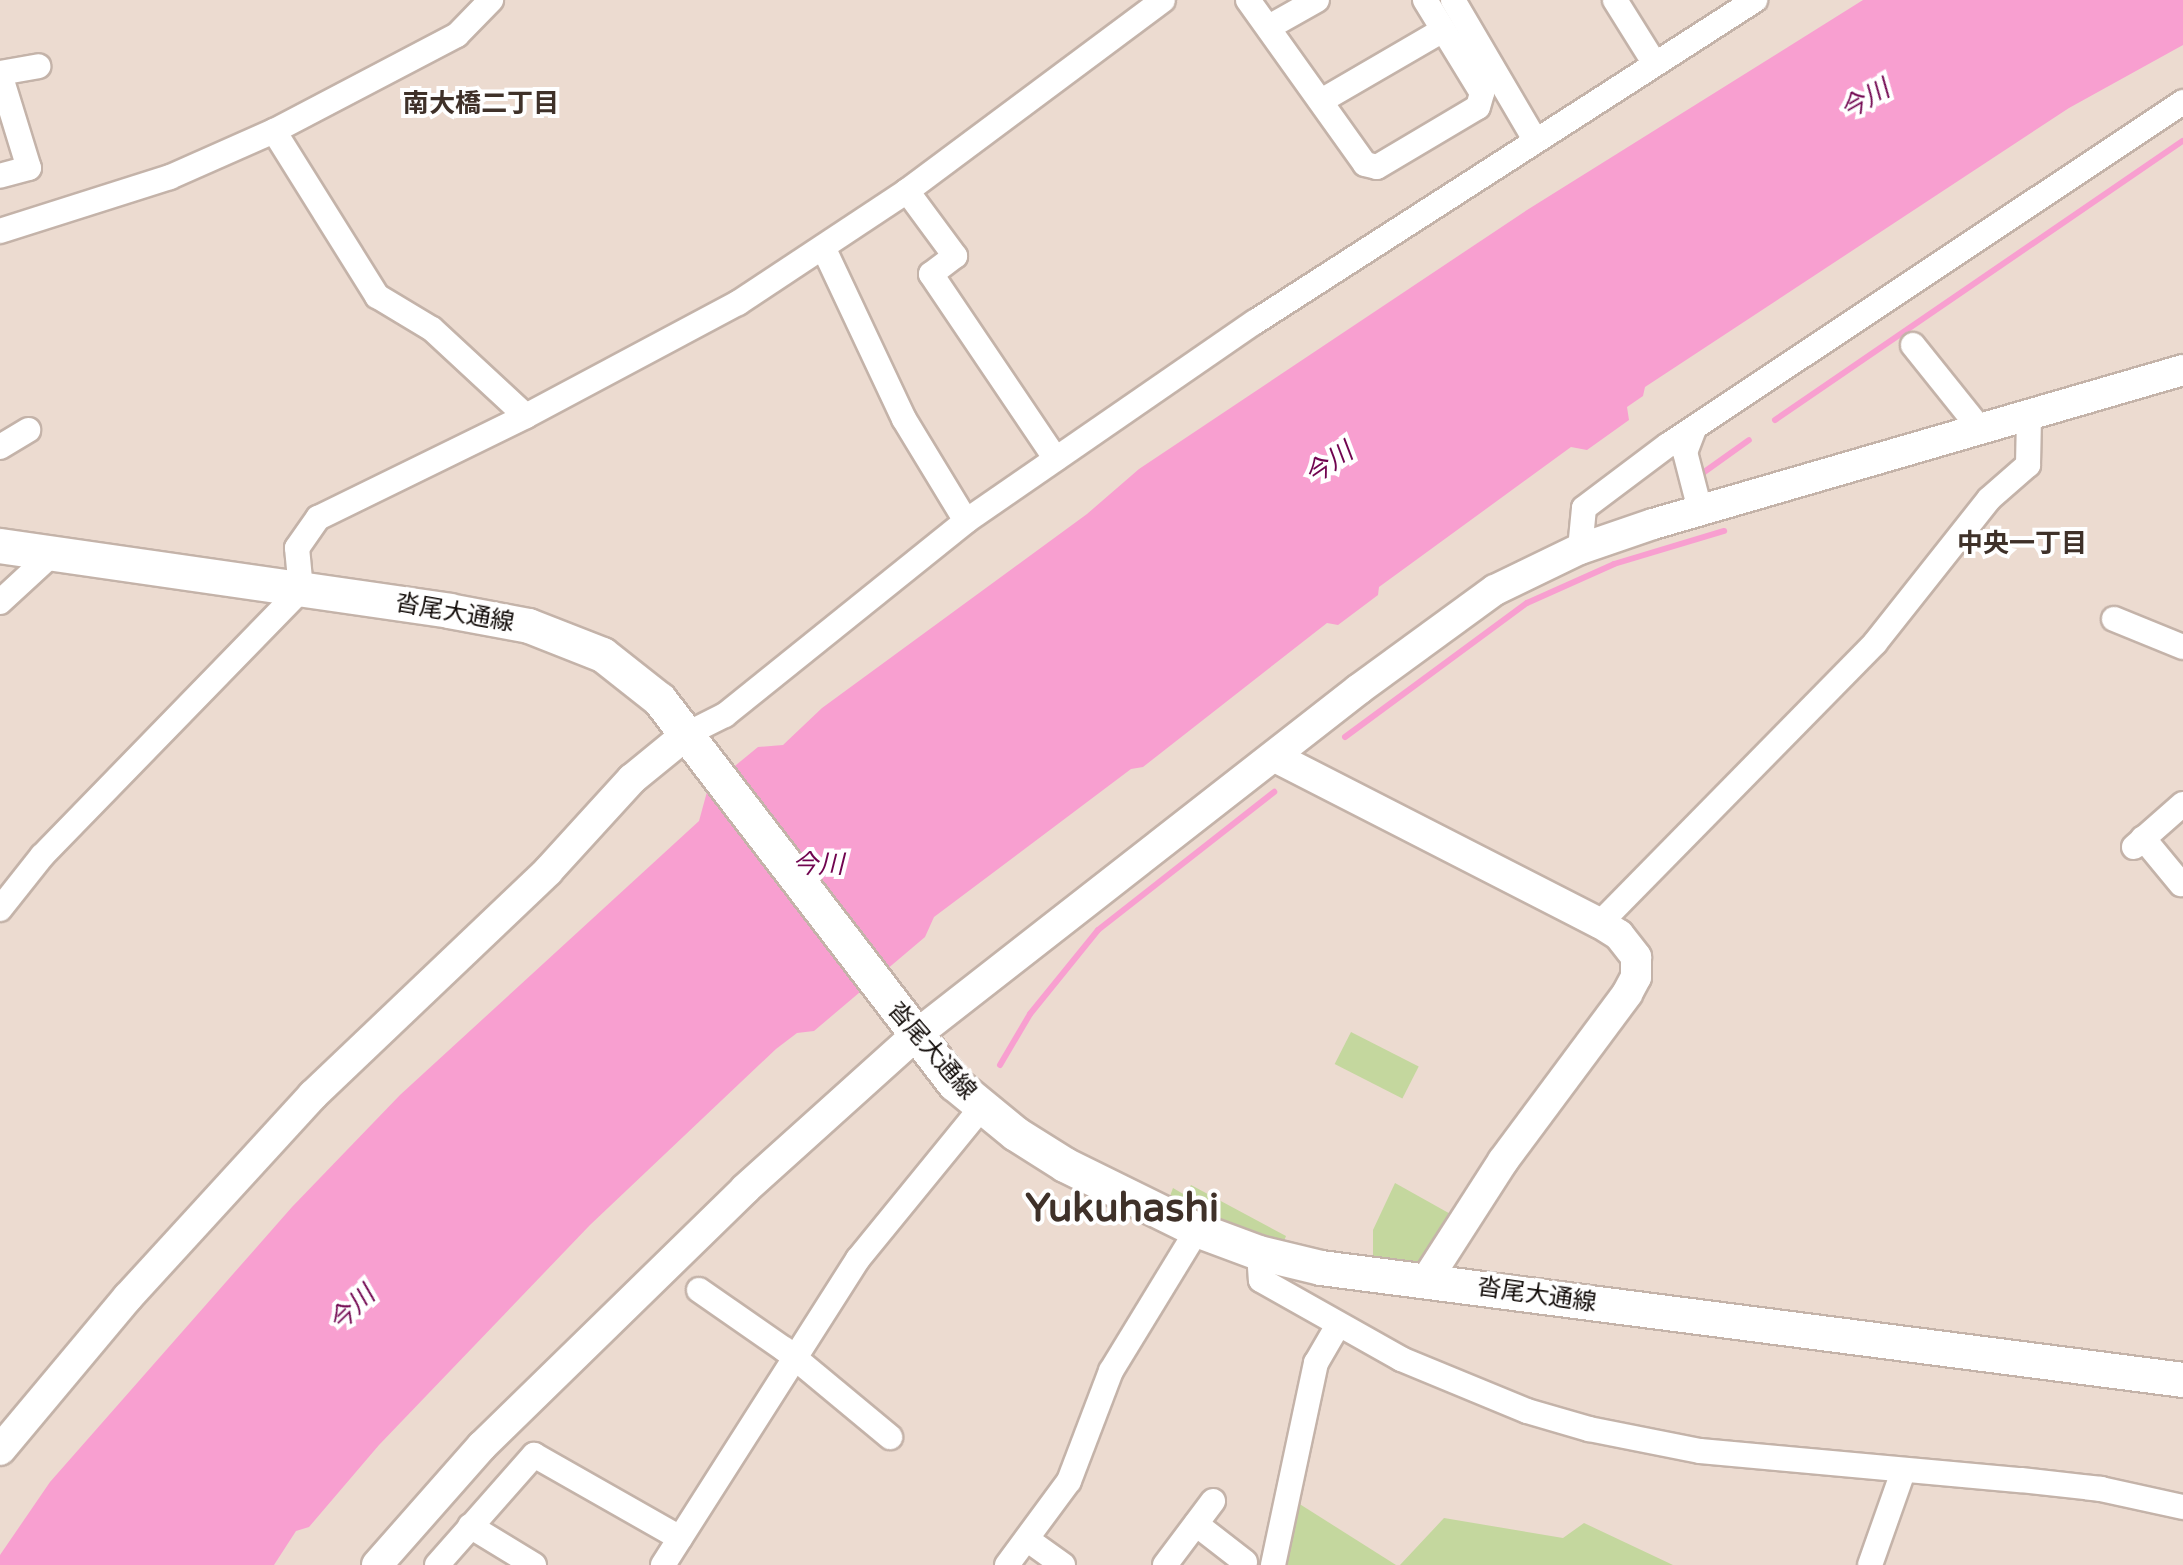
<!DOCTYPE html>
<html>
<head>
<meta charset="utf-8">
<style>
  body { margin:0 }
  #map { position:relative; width:2183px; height:1565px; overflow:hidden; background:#ecdbd0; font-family:"Varela Round","Noto Sans JP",sans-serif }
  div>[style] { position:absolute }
  .green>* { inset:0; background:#c4d79e; transform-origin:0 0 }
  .water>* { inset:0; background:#f89fd0 }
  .stream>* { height:6px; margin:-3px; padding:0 3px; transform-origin:3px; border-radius:3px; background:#f89fd0 }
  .roads { filter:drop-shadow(2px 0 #c4b3a9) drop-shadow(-2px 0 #c4b3a9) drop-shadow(0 2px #c4b3a9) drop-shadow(0 -2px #c4b3a9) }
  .minor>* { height:24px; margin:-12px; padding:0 12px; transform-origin:12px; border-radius:12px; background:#fff }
  .tertiary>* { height:30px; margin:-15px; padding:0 15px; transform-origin:15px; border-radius:15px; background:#fff }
  .secondary>* { height:34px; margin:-17px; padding:0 17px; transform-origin:17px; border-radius:17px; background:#fff }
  span { translate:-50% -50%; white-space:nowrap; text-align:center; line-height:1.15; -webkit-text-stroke:8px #fff; paint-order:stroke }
  .street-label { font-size:24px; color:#110b08 }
  .water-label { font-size:26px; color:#70044f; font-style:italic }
  .neighbourhood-label { font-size:26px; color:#3f3129; font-weight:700 }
  .town-label { font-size:40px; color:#3f3129; font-weight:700 }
</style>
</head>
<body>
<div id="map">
  <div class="green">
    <i style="left:1351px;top:1032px;width:76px;height:36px;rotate:27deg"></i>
    <i style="clip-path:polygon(1395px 1183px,1454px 1216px,1426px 1264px,1373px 1257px,1373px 1230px)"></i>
    <i style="clip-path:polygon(1191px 1185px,1286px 1236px,1284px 1241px,1212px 1217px,1170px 1196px,1173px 1188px,1185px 1195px)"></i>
    <i style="clip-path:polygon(1298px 1503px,1396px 1565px,1285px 1565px)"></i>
    <i style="clip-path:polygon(1444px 1518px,1563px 1538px,1584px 1523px,1673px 1565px,1400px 1565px)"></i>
  </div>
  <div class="water">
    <i style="clip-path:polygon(1863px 0,2183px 0,2183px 45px,2069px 108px,1645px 387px,1643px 396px,1627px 407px,1629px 420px,1587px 450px,1571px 447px,1379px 587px,1378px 595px,1338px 625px,1327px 623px,1143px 767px,1131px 769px,934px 917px,925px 937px,814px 1031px,797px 1033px,776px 1049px,590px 1225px,379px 1445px,309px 1527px,296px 1531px,274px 1565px,0 1565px,0 1555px,50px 1482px,292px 1207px,400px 1095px,699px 821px,708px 788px,758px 747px,783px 745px,822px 708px,1087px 514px,1139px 469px,1527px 210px)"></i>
  </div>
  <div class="stream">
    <i style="left:1775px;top:420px;width:494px;rotate:-34.4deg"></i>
    <i style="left:1700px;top:475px;width:60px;rotate:-35.5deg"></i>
    <i style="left:1345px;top:737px;width:226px;rotate:-36.4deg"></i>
    <i style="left:1527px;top:603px;width:95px;rotate:-24.1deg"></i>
    <i style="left:1614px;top:564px;width:115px;rotate:-16.7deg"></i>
    <i style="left:1000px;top:1065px;width:59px;rotate:-59.5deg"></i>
    <i style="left:1030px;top:1014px;width:108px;rotate:-51deg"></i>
    <i style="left:1098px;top:930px;width:224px;rotate:-38.1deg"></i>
  </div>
  <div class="roads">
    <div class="minor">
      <i style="left:1248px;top:0;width:201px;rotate:54.5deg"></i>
      <i style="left:1365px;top:164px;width:12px;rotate:14deg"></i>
      <i style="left:1377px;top:167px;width:117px;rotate:-30.7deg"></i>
      <i style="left:1478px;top:107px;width:15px;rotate:-74deg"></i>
      <i style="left:1482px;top:93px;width:109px;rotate:-121.5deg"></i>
      <i style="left:1453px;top:0;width:162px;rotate:59.6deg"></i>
      <i style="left:1615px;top:0;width:75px;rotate:58deg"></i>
      <i style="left:1269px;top:27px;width:55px;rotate:-29.4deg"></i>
      <i style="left:0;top:73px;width:39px;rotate:-10deg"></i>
      <i style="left:0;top:74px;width:98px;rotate:72.9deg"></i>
      <i style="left:29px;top:168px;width:30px;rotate:165deg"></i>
      <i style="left:1321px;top:101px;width:141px;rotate:-30.2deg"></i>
      <i style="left:274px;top:131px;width:195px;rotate:58deg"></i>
      <i style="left:377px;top:296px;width:64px;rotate:31deg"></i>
      <i style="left:432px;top:329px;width:128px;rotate:42.8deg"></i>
      <i style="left:907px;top:191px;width:81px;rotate:53.6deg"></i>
      <i style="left:955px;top:256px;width:30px;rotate:143deg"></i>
      <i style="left:931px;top:274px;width:223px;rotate:56deg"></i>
      <i style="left:0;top:231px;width:178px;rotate:-17.6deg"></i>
      <i style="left:170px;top:177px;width:114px;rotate:-23.9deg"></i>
      <i style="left:274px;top:131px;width:207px;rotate:-27.7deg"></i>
      <i style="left:457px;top:35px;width:49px;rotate:-45.8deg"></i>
      <i style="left:824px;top:249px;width:188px;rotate:64.8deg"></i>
      <i style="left:904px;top:419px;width:119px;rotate:58.7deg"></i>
      <i style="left:1913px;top:345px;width:109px;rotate:51.3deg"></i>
      <i style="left:1694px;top:429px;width:25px;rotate:111deg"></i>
      <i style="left:1685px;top:452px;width:60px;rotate:75.5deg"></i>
      <i style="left:0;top:447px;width:33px;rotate:-31deg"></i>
      <i style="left:1580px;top:549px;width:41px;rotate:-84.4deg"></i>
      <i style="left:1584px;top:508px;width:105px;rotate:-36.9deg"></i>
      <i style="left:1668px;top:445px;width:619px;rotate:-33.66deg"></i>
      <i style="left:0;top:602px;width:71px;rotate:-42.7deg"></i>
      <i style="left:2114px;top:619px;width:74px;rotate:22.1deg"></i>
      <i style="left:687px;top:734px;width:42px;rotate:-26.6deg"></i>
      <i style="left:725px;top:715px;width:309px;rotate:-38.8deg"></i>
      <i style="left:966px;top:521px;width:351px;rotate:-34.6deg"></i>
      <i style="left:1255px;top:322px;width:595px;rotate:-32.78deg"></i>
      <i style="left:2143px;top:838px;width:60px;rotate:50.4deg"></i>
      <i style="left:2134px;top:847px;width:65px;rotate:-41.3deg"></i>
      <i style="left:0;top:909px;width:68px;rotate:-51.6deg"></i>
      <i style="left:42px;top:856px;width:371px;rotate:-45.8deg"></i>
      <i style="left:301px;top:590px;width:42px;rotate:-95.4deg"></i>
      <i style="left:297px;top:548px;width:37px;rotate:-55deg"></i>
      <i style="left:318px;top:518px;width:232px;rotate:-26.1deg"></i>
      <i style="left:526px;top:416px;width:240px;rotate:-28.1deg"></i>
      <i style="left:738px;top:303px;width:203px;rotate:-33.5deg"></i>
      <i style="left:907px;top:191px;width:319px;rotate:-36.7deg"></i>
      <i style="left:1600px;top:923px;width:392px;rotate:-45.5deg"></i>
      <i style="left:1875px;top:643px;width:184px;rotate:-51.6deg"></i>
      <i style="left:1989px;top:499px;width:52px;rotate:-41.1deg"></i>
      <i style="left:2028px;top:465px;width:49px;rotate:-88.8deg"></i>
      <i style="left:1259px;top:1253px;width:27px;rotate:86deg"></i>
      <i style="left:1261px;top:1280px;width:161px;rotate:29.4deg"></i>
      <i style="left:1401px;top:1359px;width:136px;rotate:22.4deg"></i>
      <i style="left:1527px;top:1411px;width:65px;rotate:16.2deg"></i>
      <i style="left:1589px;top:1429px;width:113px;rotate:11.2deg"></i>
      <i style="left:1700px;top:1451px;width:322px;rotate:5.2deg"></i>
      <i style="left:2021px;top:1480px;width:81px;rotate:6.4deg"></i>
      <i style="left:2101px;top:1489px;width:84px;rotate:12.4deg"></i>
      <i style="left:699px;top:1290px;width:103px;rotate:34.8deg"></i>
      <i style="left:784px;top:1349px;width:138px;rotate:39.7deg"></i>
      <i style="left:1196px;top:1524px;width:62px;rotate:37.8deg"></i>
      <i style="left:470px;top:1526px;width:75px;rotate:31.4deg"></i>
      <i style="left:1028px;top:1540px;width:43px;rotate:35.5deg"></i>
      <i style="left:437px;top:1565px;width:147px;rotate:-48.6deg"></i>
      <i style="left:534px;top:1455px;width:168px;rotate:29.6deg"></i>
      <i style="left:663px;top:1565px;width:363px;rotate:-57.5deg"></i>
      <i style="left:858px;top:1259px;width:195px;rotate:-50.8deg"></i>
      <i style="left:1007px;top:1565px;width:104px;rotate:-53.6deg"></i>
      <i style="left:1069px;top:1481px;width:118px;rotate:-69.1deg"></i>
      <i style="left:1111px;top:1371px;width:165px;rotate:-58.6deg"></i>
      <i style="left:1165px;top:1565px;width:80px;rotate:-53.1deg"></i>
      <i style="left:1273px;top:1565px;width:207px;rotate:-78deg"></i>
      <i style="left:1316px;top:1363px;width:44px;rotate:-59.9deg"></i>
      <i style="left:1870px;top:1565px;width:99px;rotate:-70.5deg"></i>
    </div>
    <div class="tertiary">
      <i style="left:1275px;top:757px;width:365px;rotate:27.1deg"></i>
      <i style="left:1600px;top:923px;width:22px;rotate:32deg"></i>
      <i style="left:1619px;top:935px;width:28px;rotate:52deg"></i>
      <i style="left:1636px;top:957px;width:20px;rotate:90deg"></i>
      <i style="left:1636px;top:977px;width:19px;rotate:118deg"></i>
      <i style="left:1627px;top:994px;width:208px;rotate:126.6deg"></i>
      <i style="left:1503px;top:1161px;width:143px;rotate:122.7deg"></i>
      <i style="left:0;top:1450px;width:199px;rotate:-50.1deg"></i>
      <i style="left:128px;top:1297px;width:274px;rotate:-47.5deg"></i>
      <i style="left:313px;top:1095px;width:325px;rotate:-43.6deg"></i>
      <i style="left:548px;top:871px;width:125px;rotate:-47.6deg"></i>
      <i style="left:632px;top:779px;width:71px;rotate:-39.3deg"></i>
      <i style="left:377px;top:1565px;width:159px;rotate:-48.6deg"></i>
      <i style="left:482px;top:1446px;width:368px;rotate:-44.3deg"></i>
      <i style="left:745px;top:1189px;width:230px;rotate:-42deg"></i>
      <i style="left:916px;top:1035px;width:562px;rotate:-37.99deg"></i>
      <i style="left:1359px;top:689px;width:168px;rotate:-36.1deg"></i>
      <i style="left:1495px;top:590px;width:94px;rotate:-25.8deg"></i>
      <i style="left:1580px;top:549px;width:77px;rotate:-18.9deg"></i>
      <i style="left:1653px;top:524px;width:552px;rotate:-16.2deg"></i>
    </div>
    <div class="secondary">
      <i style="left:0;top:546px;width:454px;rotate:8.2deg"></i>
      <i style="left:449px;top:611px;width:81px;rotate:10.6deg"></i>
      <i style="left:529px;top:626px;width:79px;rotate:21.4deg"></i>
      <i style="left:603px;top:655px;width:73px;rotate:38.3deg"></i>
      <i style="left:660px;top:700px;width:484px;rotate:52.5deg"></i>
      <i style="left:955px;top:1084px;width:79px;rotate:39.3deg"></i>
      <i style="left:1016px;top:1134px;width:58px;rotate:32.3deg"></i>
      <i style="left:1065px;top:1165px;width:147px;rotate:26.2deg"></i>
      <i style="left:1197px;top:1230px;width:66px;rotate:20.4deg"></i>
      <i style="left:1259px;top:1253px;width:64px;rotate:13.6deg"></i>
      <i style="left:1321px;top:1268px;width:869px;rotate:7.4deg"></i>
    </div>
  </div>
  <div class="street-label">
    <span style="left:455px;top:613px;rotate:10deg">沓尾大通線</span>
    <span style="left:932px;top:1051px;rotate:49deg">沓尾大通線</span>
    <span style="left:1537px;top:1295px;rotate:8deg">沓尾大通線</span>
  </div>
  <div class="water-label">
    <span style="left:1865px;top:100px;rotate:-30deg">今川</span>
    <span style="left:1329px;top:464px;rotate:-35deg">今川</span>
    <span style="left:818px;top:865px">今川</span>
    <span style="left:352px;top:1309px;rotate:-44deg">今川</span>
  </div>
  <div class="neighbourhood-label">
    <span style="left:481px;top:104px">南大橋二丁目</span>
    <span style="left:2022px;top:544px">中央一丁目</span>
  </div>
  <div class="town-label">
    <span style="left:1122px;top:1208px">Yukuhashi</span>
  </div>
</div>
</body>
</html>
